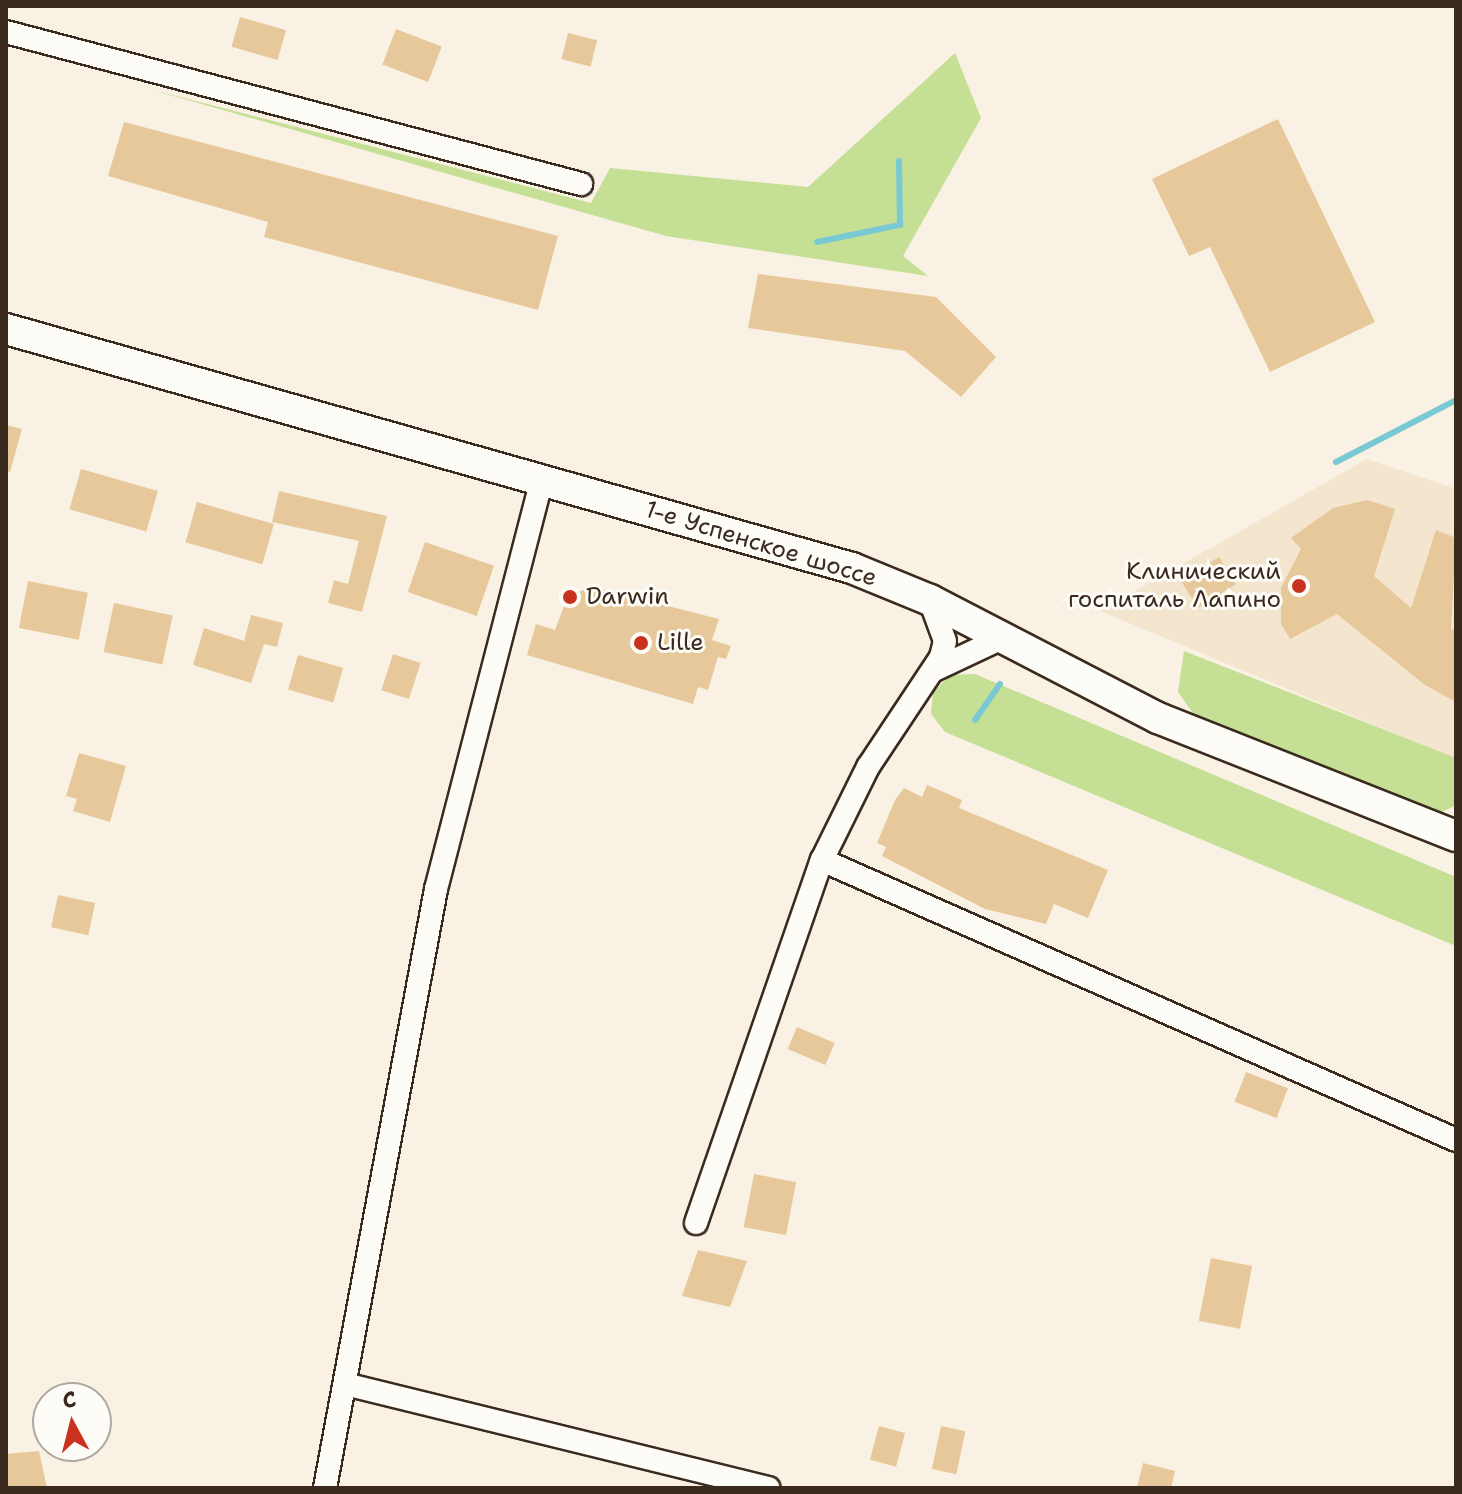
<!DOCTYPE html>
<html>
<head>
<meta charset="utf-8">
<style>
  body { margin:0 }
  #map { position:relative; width:1462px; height:1494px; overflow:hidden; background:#f9f2e4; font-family:"Shantell Sans",sans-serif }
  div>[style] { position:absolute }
  .built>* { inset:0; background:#f4e5ce }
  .green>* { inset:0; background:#c5df95 }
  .stream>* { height:6px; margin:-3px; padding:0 3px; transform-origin:3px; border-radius:3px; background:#79c9d4 }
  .building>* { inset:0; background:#e7c89a; transform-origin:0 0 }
  .roads { filter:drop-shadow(2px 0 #3b2a1e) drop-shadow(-2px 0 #3b2a1e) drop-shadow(0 2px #3b2a1e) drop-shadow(0 -2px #3b2a1e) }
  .street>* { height:22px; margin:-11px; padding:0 11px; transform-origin:11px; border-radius:11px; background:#fdfcf7 }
  .secondary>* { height:30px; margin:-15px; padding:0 15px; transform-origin:15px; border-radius:15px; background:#fdfcf7 }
  .dots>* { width:22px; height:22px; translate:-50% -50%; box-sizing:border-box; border:4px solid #fdfcf7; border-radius:50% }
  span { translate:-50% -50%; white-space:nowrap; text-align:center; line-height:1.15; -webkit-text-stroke:6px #fdfcf7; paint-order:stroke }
  .street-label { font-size:24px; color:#3b2a1e }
  .poi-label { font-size:24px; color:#3b2a1e }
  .right { translate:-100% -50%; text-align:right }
  .left { translate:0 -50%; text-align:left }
  .frame { position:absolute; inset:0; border:8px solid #3b2a1e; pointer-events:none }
  .north { position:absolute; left:32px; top:1382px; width:80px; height:80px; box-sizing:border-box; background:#fdfcf7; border:2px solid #afa8a0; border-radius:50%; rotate:353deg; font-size:22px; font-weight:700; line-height:32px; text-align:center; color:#3b2a1e }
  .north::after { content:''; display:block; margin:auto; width:28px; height:36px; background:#c8321e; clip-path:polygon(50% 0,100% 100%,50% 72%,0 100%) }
</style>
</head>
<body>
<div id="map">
  <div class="built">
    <i style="clip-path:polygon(1367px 459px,1456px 489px,1456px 759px,1100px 611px)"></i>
  </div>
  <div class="green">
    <i style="clip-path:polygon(955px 53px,981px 118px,903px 256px,928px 276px,666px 236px,149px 89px,591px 203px,610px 168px,808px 187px)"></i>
    <i style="clip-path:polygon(1184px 651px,1456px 758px,1456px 805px,1438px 814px,1417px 808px,1195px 716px,1178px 692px)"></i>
    <i style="clip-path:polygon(975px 674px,1456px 877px,1456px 946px,945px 732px,931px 714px,933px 692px,950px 675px)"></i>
  </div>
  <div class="stream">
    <i style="left:817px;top:242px;width:85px;rotate:-11.6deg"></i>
    <i style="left:900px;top:225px;width:64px;rotate:-90.9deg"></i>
    <i style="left:1336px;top:462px;width:135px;rotate:-27.3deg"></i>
    <i style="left:975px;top:720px;width:44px;rotate:-55.2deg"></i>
  </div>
  <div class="building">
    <i style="left:240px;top:17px;width:48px;height:31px;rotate:16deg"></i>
    <i style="left:396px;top:29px;width:49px;height:38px;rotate:21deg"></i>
    <i style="left:568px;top:33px;width:30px;height:27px;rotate:14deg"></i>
    <i style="clip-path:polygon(1278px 119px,1375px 322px,1270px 372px,1210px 247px,1189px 256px,1152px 179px)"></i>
    <i style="clip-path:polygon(124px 122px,558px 236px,538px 310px,264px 237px,268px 222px,108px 176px)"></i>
    <i style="clip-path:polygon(758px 274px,936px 297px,996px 357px,961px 397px,905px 351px,748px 328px)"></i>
    <i style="clip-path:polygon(6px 425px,22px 429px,10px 472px,6px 471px)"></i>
    <i style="left:81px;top:469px;width:80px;height:42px;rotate:16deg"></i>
    <i style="clip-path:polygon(279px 491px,387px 516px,362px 612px,328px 603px,334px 580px,348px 584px,359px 541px,272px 522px)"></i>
    <i style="clip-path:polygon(1367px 500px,1395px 509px,1374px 576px,1411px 608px,1436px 530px,1456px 538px,1451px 629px,1456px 631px,1456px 702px,1425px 685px,1337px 614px,1290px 639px,1281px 624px,1281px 588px,1301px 549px,1291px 538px,1333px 508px)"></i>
    <i style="left:197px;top:502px;width:80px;height:42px;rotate:16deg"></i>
    <i style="left:425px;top:542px;width:73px;height:53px;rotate:19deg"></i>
    <i style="left:1219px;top:557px;width:32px;height:45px;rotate:58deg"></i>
    <i style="left:28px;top:581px;width:61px;height:48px;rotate:11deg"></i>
    <i style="clip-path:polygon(593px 587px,719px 619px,712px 640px,731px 646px,726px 659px,718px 657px,708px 690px,698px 687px,693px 704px,527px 655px,536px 624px,555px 630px,568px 595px)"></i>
    <i style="left:114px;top:603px;width:60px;height:50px;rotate:12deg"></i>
    <i style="clip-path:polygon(251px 615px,283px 623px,277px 647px,264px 644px,251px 683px,193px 665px,204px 628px,244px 641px)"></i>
    <i style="left:393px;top:654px;width:29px;height:38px;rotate:18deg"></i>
    <i style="left:298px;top:655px;width:47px;height:36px;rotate:16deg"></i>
    <i style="clip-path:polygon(79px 753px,126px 766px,110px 822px,73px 811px,77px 799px,66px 796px)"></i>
    <i style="clip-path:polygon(927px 785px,962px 800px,959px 808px,1108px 870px,1088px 918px,1054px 904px,1046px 924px,985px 909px,882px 856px,886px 847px,877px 843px,895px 800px,904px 788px,922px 797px)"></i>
    <i style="left:58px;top:895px;width:38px;height:33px;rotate:12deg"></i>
    <i style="left:797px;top:1027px;width:41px;height:24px;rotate:23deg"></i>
    <i style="left:1246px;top:1072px;width:45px;height:32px;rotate:21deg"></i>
    <i style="left:754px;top:1174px;width:43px;height:54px;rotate:11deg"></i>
    <i style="clip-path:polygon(698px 1250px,747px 1261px,730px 1307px,682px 1296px)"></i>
    <i style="left:1211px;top:1258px;width:42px;height:64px;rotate:11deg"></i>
    <i style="left:879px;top:1426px;width:27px;height:35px;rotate:15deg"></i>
    <i style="left:941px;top:1426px;width:25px;height:44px;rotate:12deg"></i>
    <i style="clip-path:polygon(39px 1451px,47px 1488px,6px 1488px,6px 1454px)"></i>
    <i style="clip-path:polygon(1143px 1463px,1175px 1471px,1171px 1488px,1137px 1488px)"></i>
  </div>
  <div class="roads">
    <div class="street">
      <i style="left:6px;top:32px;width:595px;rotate:14.81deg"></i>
      <i style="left:934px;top:670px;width:73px;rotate:-25.2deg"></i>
      <i style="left:822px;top:860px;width:693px;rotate:23.83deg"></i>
      <i style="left:696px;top:1223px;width:384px;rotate:-70.9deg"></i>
      <i style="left:822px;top:860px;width:104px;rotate:-63.7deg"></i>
      <i style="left:868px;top:767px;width:132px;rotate:-56.4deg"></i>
      <i style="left:941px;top:657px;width:16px;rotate:-76deg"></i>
      <i style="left:945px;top:641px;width:44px;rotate:-110.1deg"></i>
      <i style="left:349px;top:1385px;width:432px;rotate:13.8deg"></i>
      <i style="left:325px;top:1488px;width:609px;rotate:-79.5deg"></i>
      <i style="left:436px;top:889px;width:423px;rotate:-75.5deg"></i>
    </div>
    <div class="secondary">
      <i style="left:6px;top:329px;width:879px;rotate:15.78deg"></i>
      <i style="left:852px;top:568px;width:84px;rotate:22.3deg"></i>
      <i style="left:930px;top:600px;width:257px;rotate:27.4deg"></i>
      <i style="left:1158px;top:718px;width:321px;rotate:21.6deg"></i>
    </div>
  </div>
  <div class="dots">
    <i style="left:1299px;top:586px;background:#c8321e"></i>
    <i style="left:570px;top:597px;background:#c8321e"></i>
    <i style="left:641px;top:643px;background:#c8321e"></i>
  </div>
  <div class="street-label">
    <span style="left:761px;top:544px;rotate:17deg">1-е Успенское шоссе</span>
  </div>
  <div class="poi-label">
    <span class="right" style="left:1281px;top:586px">Клинический<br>госпиталь Лапино</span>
    <span class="left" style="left:586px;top:597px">Darwin</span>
    <span class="left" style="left:657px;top:643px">Lille</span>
  </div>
  <div class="frame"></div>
  <div class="north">С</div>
</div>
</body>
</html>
